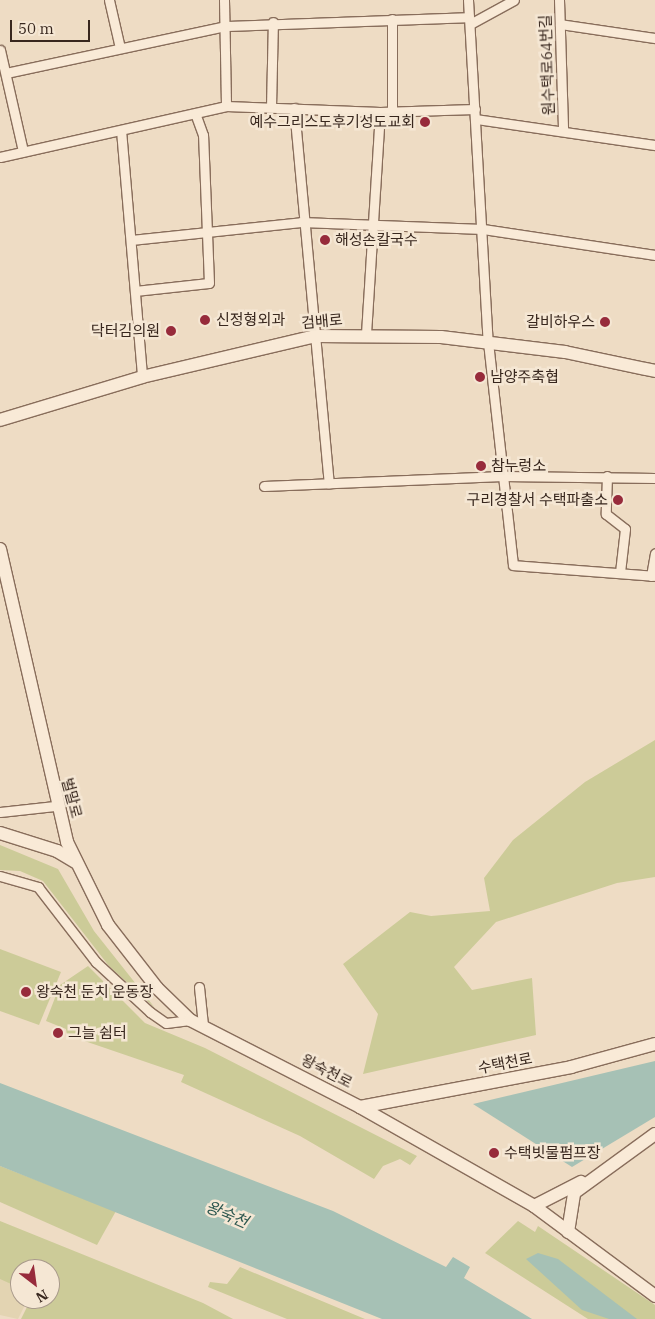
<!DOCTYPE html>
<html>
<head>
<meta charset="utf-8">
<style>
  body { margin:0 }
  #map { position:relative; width:655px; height:1319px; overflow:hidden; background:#eedcc4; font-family:"IBM Plex Serif","Noto Sans KR",serif }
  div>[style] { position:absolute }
  .farmland>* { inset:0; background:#e3d4b2 }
  .green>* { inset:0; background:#cccb98 }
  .water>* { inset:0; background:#a6c1b5 }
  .roads { filter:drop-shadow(1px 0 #886d5b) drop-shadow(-1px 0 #886d5b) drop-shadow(0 1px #886d5b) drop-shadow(0 -1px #886d5b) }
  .street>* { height:9px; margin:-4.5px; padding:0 4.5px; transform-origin:4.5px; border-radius:4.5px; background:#f9ead7 }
  .secondary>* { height:12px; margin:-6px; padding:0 6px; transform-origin:6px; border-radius:6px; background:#f9ead7 }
  .dots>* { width:14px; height:14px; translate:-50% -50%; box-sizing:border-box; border:2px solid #f5e7d4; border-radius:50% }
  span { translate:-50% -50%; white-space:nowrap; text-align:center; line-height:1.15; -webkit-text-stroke:5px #f5e7d4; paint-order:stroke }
  .street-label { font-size:15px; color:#38271e }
  .poi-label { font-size:15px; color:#38271e }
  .right { translate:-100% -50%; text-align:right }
  .left { translate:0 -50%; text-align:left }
  .water-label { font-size:16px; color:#2e5850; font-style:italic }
  .north { position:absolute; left:10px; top:1259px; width:50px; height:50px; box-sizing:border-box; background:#f5e7d4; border:1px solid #a99a8b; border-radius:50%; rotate:150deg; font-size:14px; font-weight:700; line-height:20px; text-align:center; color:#38271e }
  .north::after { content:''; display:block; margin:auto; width:18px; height:22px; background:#972b3b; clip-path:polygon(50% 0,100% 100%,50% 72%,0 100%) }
  .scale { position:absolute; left:10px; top:20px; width:80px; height:22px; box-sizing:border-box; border:2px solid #38271e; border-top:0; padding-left:6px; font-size:15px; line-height:18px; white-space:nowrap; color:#38271e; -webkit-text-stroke:4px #f5e7d4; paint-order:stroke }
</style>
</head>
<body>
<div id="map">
  <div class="farmland">
    <i style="clip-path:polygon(0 1278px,20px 1285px,20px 1299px,28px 1299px,18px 1319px,0 1315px)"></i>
  </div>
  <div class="green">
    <i style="clip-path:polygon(655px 740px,655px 877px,617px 883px,496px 922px,454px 967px,472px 990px,532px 978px,536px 1035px,363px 1074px,378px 1014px,343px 964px,410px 912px,431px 916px,490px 911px,484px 878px,513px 840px,585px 782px)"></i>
    <i style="clip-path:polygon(0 845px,58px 869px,94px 931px,155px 1008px,109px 966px,43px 881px,20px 871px,0 870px)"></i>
    <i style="clip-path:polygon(0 949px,61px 972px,39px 1025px,0 1011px)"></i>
    <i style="clip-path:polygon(88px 966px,145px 1023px,205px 1048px,417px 1156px,410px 1165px,400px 1159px,383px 1166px,374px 1179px,300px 1136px,181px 1082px,184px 1075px,67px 1035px,66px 1029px,46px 1021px,60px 985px)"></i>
    <i style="clip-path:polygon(0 1166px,116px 1211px,97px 1245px,0 1202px)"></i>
    <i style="clip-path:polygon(0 1221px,203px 1303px,233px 1319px,21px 1319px,31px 1299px,50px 1299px,50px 1269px,20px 1269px,20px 1288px,0 1279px)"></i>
    <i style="clip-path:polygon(518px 1221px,535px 1232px,538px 1226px,655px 1305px,655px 1319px,588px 1319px,485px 1253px)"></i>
    <i style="clip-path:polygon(240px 1267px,365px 1319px,287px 1319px,208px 1287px,210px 1282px,227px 1284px)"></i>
  </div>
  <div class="water">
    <i style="clip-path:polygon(655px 1061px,655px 1117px,572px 1167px,473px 1104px)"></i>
    <i style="clip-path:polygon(0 1083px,333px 1211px,446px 1267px,453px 1257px,470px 1267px,464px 1278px,532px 1319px,382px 1319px,0 1166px)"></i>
    <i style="clip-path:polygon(538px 1253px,558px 1259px,637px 1319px,609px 1319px,582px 1310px,526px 1259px)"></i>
  </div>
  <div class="roads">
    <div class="street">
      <i style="left:109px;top:0;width:49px;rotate:77.1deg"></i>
      <i style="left:224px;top:0;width:106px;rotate:88.9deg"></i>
      <i style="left:468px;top:0;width:343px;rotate:86.7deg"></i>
      <i style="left:488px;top:342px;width:224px;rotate:83.6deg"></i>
      <i style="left:513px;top:565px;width:142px;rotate:4.4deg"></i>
      <i style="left:559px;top:0;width:130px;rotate:88.2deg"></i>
      <i style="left:470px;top:24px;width:50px;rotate:-28.6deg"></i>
      <i style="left:560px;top:24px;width:96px;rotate:8.4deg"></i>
      <i style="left:0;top:50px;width:104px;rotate:77.2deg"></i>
      <i style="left:6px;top:73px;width:224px;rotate:-12.1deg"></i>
      <i style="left:225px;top:26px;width:244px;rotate:-2.1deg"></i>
      <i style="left:271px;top:107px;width:85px;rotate:-88.7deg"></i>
      <i style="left:294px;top:108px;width:377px;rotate:84.7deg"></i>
      <i style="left:392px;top:111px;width:92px;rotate:-90deg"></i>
      <i style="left:476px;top:119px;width:181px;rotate:8.3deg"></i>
      <i style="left:121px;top:130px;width:248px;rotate:85.1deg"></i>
      <i style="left:0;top:157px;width:232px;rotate:-12.7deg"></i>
      <i style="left:226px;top:106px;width:154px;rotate:2.2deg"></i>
      <i style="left:380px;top:112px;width:95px;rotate:-1.8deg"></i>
      <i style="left:131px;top:240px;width:171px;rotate:-6deg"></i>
      <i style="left:301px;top:222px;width:182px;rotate:2.2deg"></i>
      <i style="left:483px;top:229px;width:174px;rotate:8.6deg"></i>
      <i style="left:135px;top:291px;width:74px;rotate:-6.2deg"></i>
      <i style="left:209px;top:283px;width:148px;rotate:-92.3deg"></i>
      <i style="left:203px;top:135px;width:23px;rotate:-110deg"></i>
      <i style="left:366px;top:334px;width:222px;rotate:-86.4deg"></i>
      <i style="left:607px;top:476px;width:38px;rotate:92deg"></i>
      <i style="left:606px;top:514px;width:24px;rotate:38deg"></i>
      <i style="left:625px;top:529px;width:43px;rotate:96.6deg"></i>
      <i style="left:264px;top:486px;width:239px;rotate:-2.4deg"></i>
      <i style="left:503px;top:476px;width:152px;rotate:0.8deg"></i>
      <i style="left:651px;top:576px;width:23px;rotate:-80deg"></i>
      <i style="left:0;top:812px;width:55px;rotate:-6.2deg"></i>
      <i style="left:0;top:876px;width:40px;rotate:16deg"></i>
      <i style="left:38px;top:887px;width:95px;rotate:52.3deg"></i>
      <i style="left:96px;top:962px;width:74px;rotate:42.8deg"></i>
      <i style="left:150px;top:1012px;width:19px;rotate:35deg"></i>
      <i style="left:166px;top:1023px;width:24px;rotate:-7deg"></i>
      <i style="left:199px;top:987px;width:38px;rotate:84deg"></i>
    </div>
    <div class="secondary">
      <i style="left:0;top:420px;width:148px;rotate:-16.8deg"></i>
      <i style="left:142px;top:377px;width:179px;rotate:-13.3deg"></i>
      <i style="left:316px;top:336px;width:125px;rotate:0.5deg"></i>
      <i style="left:441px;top:337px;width:125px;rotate:6.9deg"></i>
      <i style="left:565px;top:352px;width:92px;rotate:11.9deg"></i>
      <i style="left:0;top:549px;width:301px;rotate:77.1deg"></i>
      <i style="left:67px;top:842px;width:93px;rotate:63.7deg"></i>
      <i style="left:108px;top:925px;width:80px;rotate:52.1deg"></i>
      <i style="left:157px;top:988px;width:46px;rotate:44.1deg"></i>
      <i style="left:190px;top:1020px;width:191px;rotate:27.1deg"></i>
      <i style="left:360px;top:1107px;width:200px;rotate:29.6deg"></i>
      <i style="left:534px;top:1206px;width:151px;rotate:36.6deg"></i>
      <i style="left:0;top:833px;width:60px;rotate:17.5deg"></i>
      <i style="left:57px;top:851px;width:21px;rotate:31deg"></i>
      <i style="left:360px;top:1107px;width:215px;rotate:-10.7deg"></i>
      <i style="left:571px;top:1067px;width:87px;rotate:-15.3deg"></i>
      <i style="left:534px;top:1206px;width:53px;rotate:-27.1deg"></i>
      <i style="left:568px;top:1232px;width:39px;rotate:-81deg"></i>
      <i style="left:574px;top:1193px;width:100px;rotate:-36.1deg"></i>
    </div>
  </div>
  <div class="dots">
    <i style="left:425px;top:122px;background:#972b3b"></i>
    <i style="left:325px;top:240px;background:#972b3b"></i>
    <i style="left:205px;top:320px;background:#972b3b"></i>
    <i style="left:605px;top:322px;background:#972b3b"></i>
    <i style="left:171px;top:331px;background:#972b3b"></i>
    <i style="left:480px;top:377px;background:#972b3b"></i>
    <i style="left:481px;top:466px;background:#972b3b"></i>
    <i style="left:618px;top:500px;background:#972b3b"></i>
    <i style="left:26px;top:992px;background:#972b3b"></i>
    <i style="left:58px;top:1033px;background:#972b3b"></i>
    <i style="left:494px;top:1153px;background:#972b3b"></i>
  </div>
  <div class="street-label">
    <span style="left:547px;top:65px;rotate:-92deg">원수택로64번길</span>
    <span style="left:322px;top:321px;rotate:-5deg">검배로</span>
    <span style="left:72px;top:798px;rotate:75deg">벌말로</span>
    <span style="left:505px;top:1063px;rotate:-11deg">수택천로</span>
    <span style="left:327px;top:1071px;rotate:27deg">왕숙천로</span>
  </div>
  <div class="poi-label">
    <span class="right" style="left:415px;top:122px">예수그리스도후기성도교회</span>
    <span class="left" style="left:335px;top:240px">해성손칼국수</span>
    <span class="left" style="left:216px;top:320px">신정형외과</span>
    <span class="right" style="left:595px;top:322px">갈비하우스</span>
    <span class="right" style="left:160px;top:331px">닥터김의원</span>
    <span class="left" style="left:490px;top:377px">남양주축협</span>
    <span class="left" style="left:491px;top:466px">참누렁소</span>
    <span class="right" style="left:608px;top:500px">구리경찰서 수택파출소</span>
    <span class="left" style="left:36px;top:992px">왕숙천 둔치 운동장</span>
    <span class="left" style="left:68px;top:1033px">그늘 쉼터</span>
    <span class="left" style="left:504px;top:1153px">수택빗물펌프장</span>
  </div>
  <div class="water-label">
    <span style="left:227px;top:1214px;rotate:23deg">왕숙천</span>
  </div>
  <div class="north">N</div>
  <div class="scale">50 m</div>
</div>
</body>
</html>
